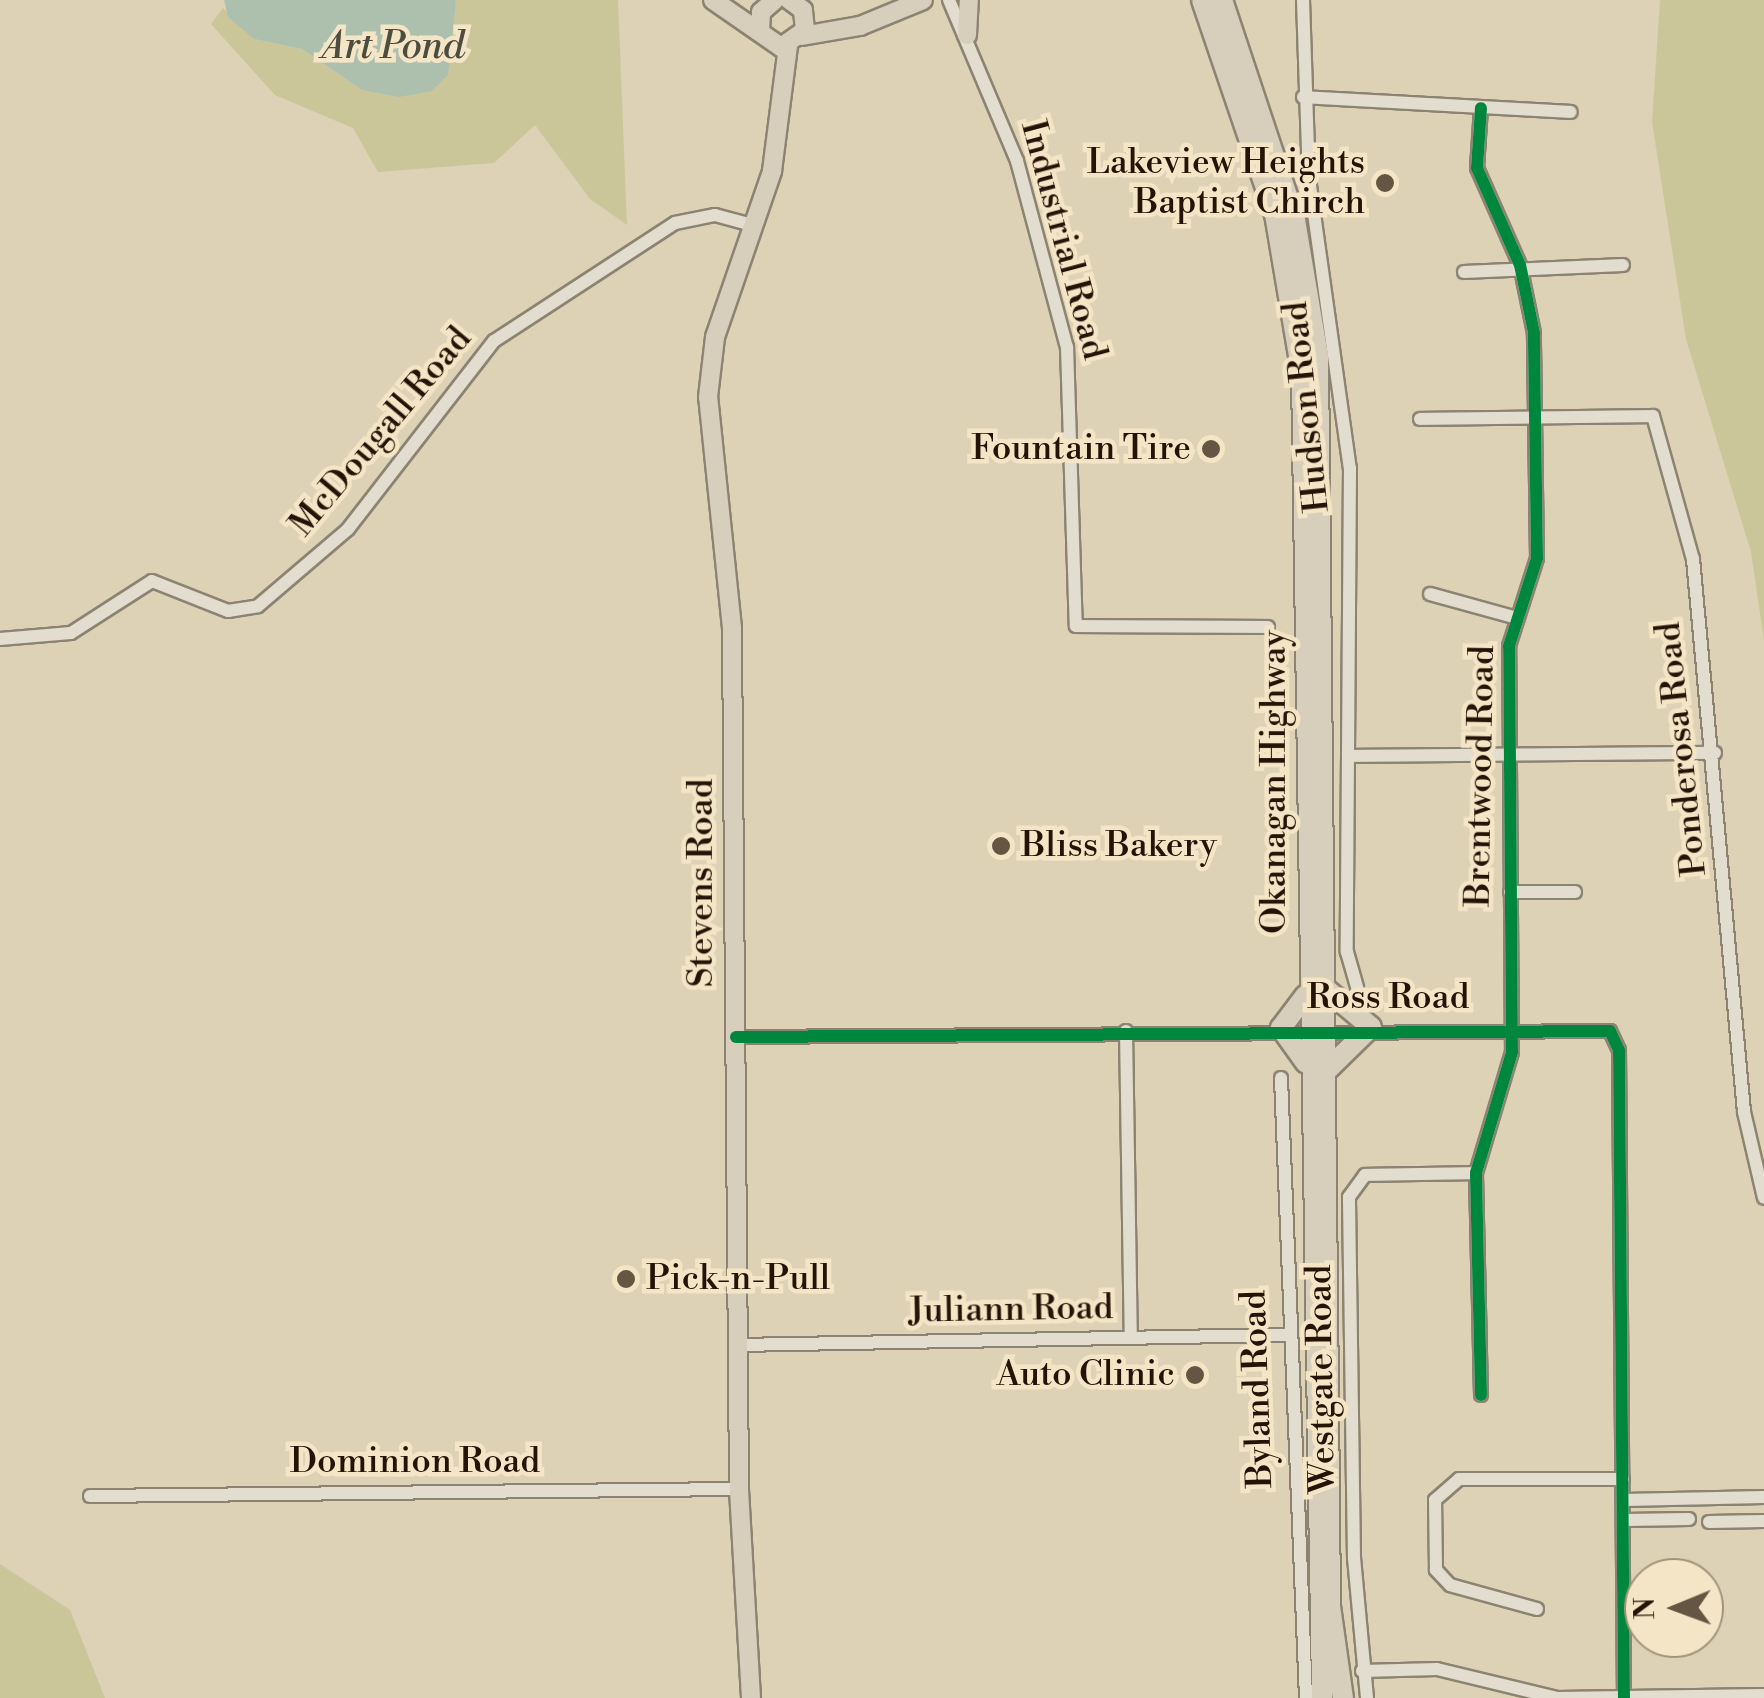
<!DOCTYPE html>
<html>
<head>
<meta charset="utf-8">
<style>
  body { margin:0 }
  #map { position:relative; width:1764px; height:1698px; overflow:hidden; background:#ddd1b6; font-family:"Libre Bodoni",serif }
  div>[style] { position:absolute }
  .green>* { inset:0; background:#cbc69a }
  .water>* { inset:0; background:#adc0ae }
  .roads { filter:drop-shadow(2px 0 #8c8372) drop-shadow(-2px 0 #8c8372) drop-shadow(0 2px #8c8372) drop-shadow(0 -2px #8c8372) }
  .minor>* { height:12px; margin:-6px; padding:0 6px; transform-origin:6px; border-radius:6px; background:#e3ddd0 }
  .major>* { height:18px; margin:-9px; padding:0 9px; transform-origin:9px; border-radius:9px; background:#d7cebb }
  .highway>* { height:20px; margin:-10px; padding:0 10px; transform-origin:10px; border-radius:10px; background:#d7cebb }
  .cycleway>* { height:12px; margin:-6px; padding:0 6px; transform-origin:6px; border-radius:6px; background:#00873e }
  .dots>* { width:28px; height:28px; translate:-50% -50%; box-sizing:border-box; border:5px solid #f3e5c5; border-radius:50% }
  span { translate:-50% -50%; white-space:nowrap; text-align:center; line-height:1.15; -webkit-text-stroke:9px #f3e5c5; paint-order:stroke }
  .poi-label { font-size:35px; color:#241306 }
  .right { translate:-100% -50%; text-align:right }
  .left { translate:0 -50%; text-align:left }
  .street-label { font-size:35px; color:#241306 }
  .water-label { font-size:38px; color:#4d4d3f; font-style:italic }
  .north { position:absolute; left:1624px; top:1558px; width:100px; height:100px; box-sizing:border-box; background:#f3e5c5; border:2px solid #a09179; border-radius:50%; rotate:269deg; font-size:28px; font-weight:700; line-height:40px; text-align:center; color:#241306 }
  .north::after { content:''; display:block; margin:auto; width:35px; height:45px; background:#655644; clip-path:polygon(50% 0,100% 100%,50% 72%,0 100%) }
</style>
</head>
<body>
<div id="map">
  <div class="green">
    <i style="clip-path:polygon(456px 0,618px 0,627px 225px,590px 199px,535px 125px,494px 163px,378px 172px,353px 128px,275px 95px,211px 24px,223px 8px,254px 39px,302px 49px,362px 90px,448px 39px)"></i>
    <i style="clip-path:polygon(1660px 0,1764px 0,1764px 640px,1751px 552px,1686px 339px,1652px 122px)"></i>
    <i style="clip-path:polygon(0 1564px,70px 1610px,105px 1698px,0 1698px)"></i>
  </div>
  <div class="water">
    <i style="clip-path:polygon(224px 0,456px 0,448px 75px,432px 91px,399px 97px,362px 90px,302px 49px,254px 39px,228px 17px)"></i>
  </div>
  <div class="roads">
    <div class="minor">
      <i style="left:949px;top:0;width:175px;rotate:67.1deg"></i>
      <i style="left:1017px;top:161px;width:193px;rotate:75deg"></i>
      <i style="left:1067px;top:347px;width:279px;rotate:88.2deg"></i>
      <i style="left:1076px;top:626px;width:192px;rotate:0.3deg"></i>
      <i style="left:1303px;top:0;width:178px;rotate:88.1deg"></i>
      <i style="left:1309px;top:178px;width:293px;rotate:82deg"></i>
      <i style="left:1350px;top:468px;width:484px;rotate:90.4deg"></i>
      <i style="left:1347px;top:952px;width:37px;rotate:74deg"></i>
      <i style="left:1303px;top:97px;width:268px;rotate:3.2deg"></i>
      <i style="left:1464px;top:272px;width:159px;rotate:-2.5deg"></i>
      <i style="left:1420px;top:419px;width:233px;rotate:-0.7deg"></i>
      <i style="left:1653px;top:416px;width:148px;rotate:74.4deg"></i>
      <i style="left:1693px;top:559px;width:555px;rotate:84.73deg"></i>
      <i style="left:1744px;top:1112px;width:88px;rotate:76.9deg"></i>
      <i style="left:1430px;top:594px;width:90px;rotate:15.4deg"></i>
      <i style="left:0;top:639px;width:71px;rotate:-4.8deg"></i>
      <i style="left:71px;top:633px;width:96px;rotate:-32.7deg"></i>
      <i style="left:152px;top:581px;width:82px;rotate:21.5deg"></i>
      <i style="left:228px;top:611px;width:30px;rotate:-9deg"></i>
      <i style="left:258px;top:606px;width:118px;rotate:-40.5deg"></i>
      <i style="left:348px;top:529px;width:238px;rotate:-52.2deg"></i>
      <i style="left:494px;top:341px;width:216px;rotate:-33.1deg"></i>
      <i style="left:675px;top:223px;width:41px;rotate:-11.3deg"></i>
      <i style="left:715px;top:215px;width:38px;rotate:15deg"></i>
      <i style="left:1348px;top:756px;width:367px;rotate:-0.5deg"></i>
      <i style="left:1510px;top:892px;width:65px"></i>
      <i style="left:1126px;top:1031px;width:307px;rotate:89.1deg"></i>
      <i style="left:736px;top:1037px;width:874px;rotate:-0.39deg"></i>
      <i style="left:1610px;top:1031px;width:21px;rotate:65deg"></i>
      <i style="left:1619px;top:1050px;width:648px;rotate:89.56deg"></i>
      <i style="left:1281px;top:1078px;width:621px;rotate:87.69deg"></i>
      <i style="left:737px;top:1345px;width:548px;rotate:-1.05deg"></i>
      <i style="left:1481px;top:1395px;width:222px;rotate:-91.3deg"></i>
      <i style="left:1476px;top:1173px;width:126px;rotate:-73.4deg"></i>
      <i style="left:1512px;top:1052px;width:406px;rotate:-90.4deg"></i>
      <i style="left:1509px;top:646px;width:92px;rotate:-72.3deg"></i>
      <i style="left:1537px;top:558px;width:225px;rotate:-90.8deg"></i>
      <i style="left:1534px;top:333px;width:69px;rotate:-101.6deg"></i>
      <i style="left:1520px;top:265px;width:106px;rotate:-113.9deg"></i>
      <i style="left:1477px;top:168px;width:60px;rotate:-86.2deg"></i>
      <i style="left:90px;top:1496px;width:649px;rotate:-0.62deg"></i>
      <i style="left:1624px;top:1500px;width:140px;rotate:-1.2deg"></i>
      <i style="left:1624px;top:1520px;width:65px;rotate:-0.9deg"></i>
      <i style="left:1709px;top:1522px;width:55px;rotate:-1deg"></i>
      <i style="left:1537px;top:1609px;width:90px;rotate:-164.6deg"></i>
      <i style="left:1450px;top:1585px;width:21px;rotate:-133deg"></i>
      <i style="left:1436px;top:1570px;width:70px;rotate:-90.8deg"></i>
      <i style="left:1435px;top:1500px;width:32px;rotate:-41deg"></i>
      <i style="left:1459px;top:1479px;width:164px"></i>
      <i style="left:1362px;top:1671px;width:75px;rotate:-1.5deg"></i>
      <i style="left:1437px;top:1669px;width:123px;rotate:13.6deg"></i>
      <i style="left:1557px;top:1698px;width:207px;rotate:-0.8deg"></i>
      <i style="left:1367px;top:1698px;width:141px;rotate:-95.3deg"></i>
      <i style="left:1354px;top:1558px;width:361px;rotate:-90.8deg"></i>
      <i style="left:1349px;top:1197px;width:27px;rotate:-54deg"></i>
      <i style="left:1365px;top:1175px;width:111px;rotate:-1deg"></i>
    </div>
    <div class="major">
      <i style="left:713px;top:0;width:83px;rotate:34.7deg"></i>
      <i style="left:781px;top:47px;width:29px;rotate:-35deg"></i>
      <i style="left:805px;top:30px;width:20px;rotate:-96deg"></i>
      <i style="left:803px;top:10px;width:17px;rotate:-144deg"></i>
      <i style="left:760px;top:32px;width:20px;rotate:-87deg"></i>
      <i style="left:761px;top:12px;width:18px;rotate:-41deg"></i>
      <i style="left:967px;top:35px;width:35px;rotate:-87deg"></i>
      <i style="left:802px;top:36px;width:59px;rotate:-9.8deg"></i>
      <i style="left:860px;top:26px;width:68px;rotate:-22.4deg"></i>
      <i style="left:751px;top:1698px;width:209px;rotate:-93.3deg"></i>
      <i style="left:739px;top:1489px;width:861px;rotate:-90.47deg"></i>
      <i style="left:732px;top:628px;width:232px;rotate:-95.9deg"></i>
      <i style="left:708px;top:397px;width:60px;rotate:-83.3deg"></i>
      <i style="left:715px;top:337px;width:176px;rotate:-71deg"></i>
      <i style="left:772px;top:171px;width:126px;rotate:-82.7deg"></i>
    </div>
    <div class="highway">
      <i style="left:1202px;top:0;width:226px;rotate:71.2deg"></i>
      <i style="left:1275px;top:214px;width:162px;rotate:80.4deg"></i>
      <i style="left:1302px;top:374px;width:1324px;rotate:89.13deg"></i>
      <i style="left:1222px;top:0;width:232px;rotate:71.6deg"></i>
      <i style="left:1295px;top:220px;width:138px;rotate:80.4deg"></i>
      <i style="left:1318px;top:356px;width:1250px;rotate:89.45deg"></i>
      <i style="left:1330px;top:1606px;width:93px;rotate:82deg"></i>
      <i style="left:1327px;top:990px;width:57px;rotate:40.1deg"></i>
      <i style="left:1306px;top:1063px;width:43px;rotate:-125.5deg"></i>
      <i style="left:1281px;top:1028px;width:41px;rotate:-52.9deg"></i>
      <i style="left:1328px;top:1069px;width:60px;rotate:-44.3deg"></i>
    </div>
  </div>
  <div class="cycleway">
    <i style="left:736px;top:1037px;width:874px;rotate:-0.39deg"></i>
    <i style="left:1610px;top:1031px;width:21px;rotate:65deg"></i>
    <i style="left:1619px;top:1050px;width:648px;rotate:89.56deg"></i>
    <i style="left:1481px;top:1395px;width:222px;rotate:-91.3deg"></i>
    <i style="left:1476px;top:1173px;width:126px;rotate:-73.4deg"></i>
    <i style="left:1512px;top:1052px;width:406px;rotate:-90.4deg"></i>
    <i style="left:1509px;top:646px;width:92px;rotate:-72.3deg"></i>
    <i style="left:1537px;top:558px;width:225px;rotate:-90.8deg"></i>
    <i style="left:1534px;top:333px;width:69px;rotate:-101.6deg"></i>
    <i style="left:1520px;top:265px;width:106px;rotate:-113.9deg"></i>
    <i style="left:1477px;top:168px;width:60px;rotate:-86.2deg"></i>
  </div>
  <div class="dots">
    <i style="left:1385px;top:183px;background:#655644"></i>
    <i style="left:1211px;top:449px;background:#655644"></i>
    <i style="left:1001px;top:846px;background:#655644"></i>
    <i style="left:626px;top:1279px;background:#655644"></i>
    <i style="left:1195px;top:1375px;background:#655644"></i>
  </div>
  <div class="poi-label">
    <span class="right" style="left:1365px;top:183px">Lakeview Heights<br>Baptist Chirch</span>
    <span class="right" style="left:1191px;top:449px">Fountain Tire</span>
    <span class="left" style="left:1021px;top:846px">Bliss Bakery</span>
    <span class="left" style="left:646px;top:1279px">Pick-n-Pull</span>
    <span class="right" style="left:1175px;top:1375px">Auto Clinic</span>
  </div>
  <div class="street-label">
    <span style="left:1063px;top:240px;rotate:75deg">Industrial Road</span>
    <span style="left:1307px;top:407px;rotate:-96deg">Hudson Road</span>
    <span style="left:381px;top:432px;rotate:-50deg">McDougall Road</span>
    <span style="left:1682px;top:749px;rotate:-96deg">Ponderosa Road</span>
    <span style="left:1481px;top:776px;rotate:-89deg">Brentwood Road</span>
    <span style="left:1275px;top:782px;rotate:-90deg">Okanagan Highway</span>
    <span style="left:702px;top:883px;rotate:-90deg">Stevens Road</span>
    <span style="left:1388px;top:998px">Ross Road</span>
    <span style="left:1011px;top:1310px;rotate:-1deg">Juliann Road</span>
    <span style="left:1322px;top:1379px;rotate:-91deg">Westgate Road</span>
    <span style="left:1258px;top:1389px;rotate:-92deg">Byland Road</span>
    <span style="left:415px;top:1462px">Dominion Road</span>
  </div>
  <div class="water-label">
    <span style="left:393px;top:47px">Art Pond</span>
  </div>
  <div class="north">N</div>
</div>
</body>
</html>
